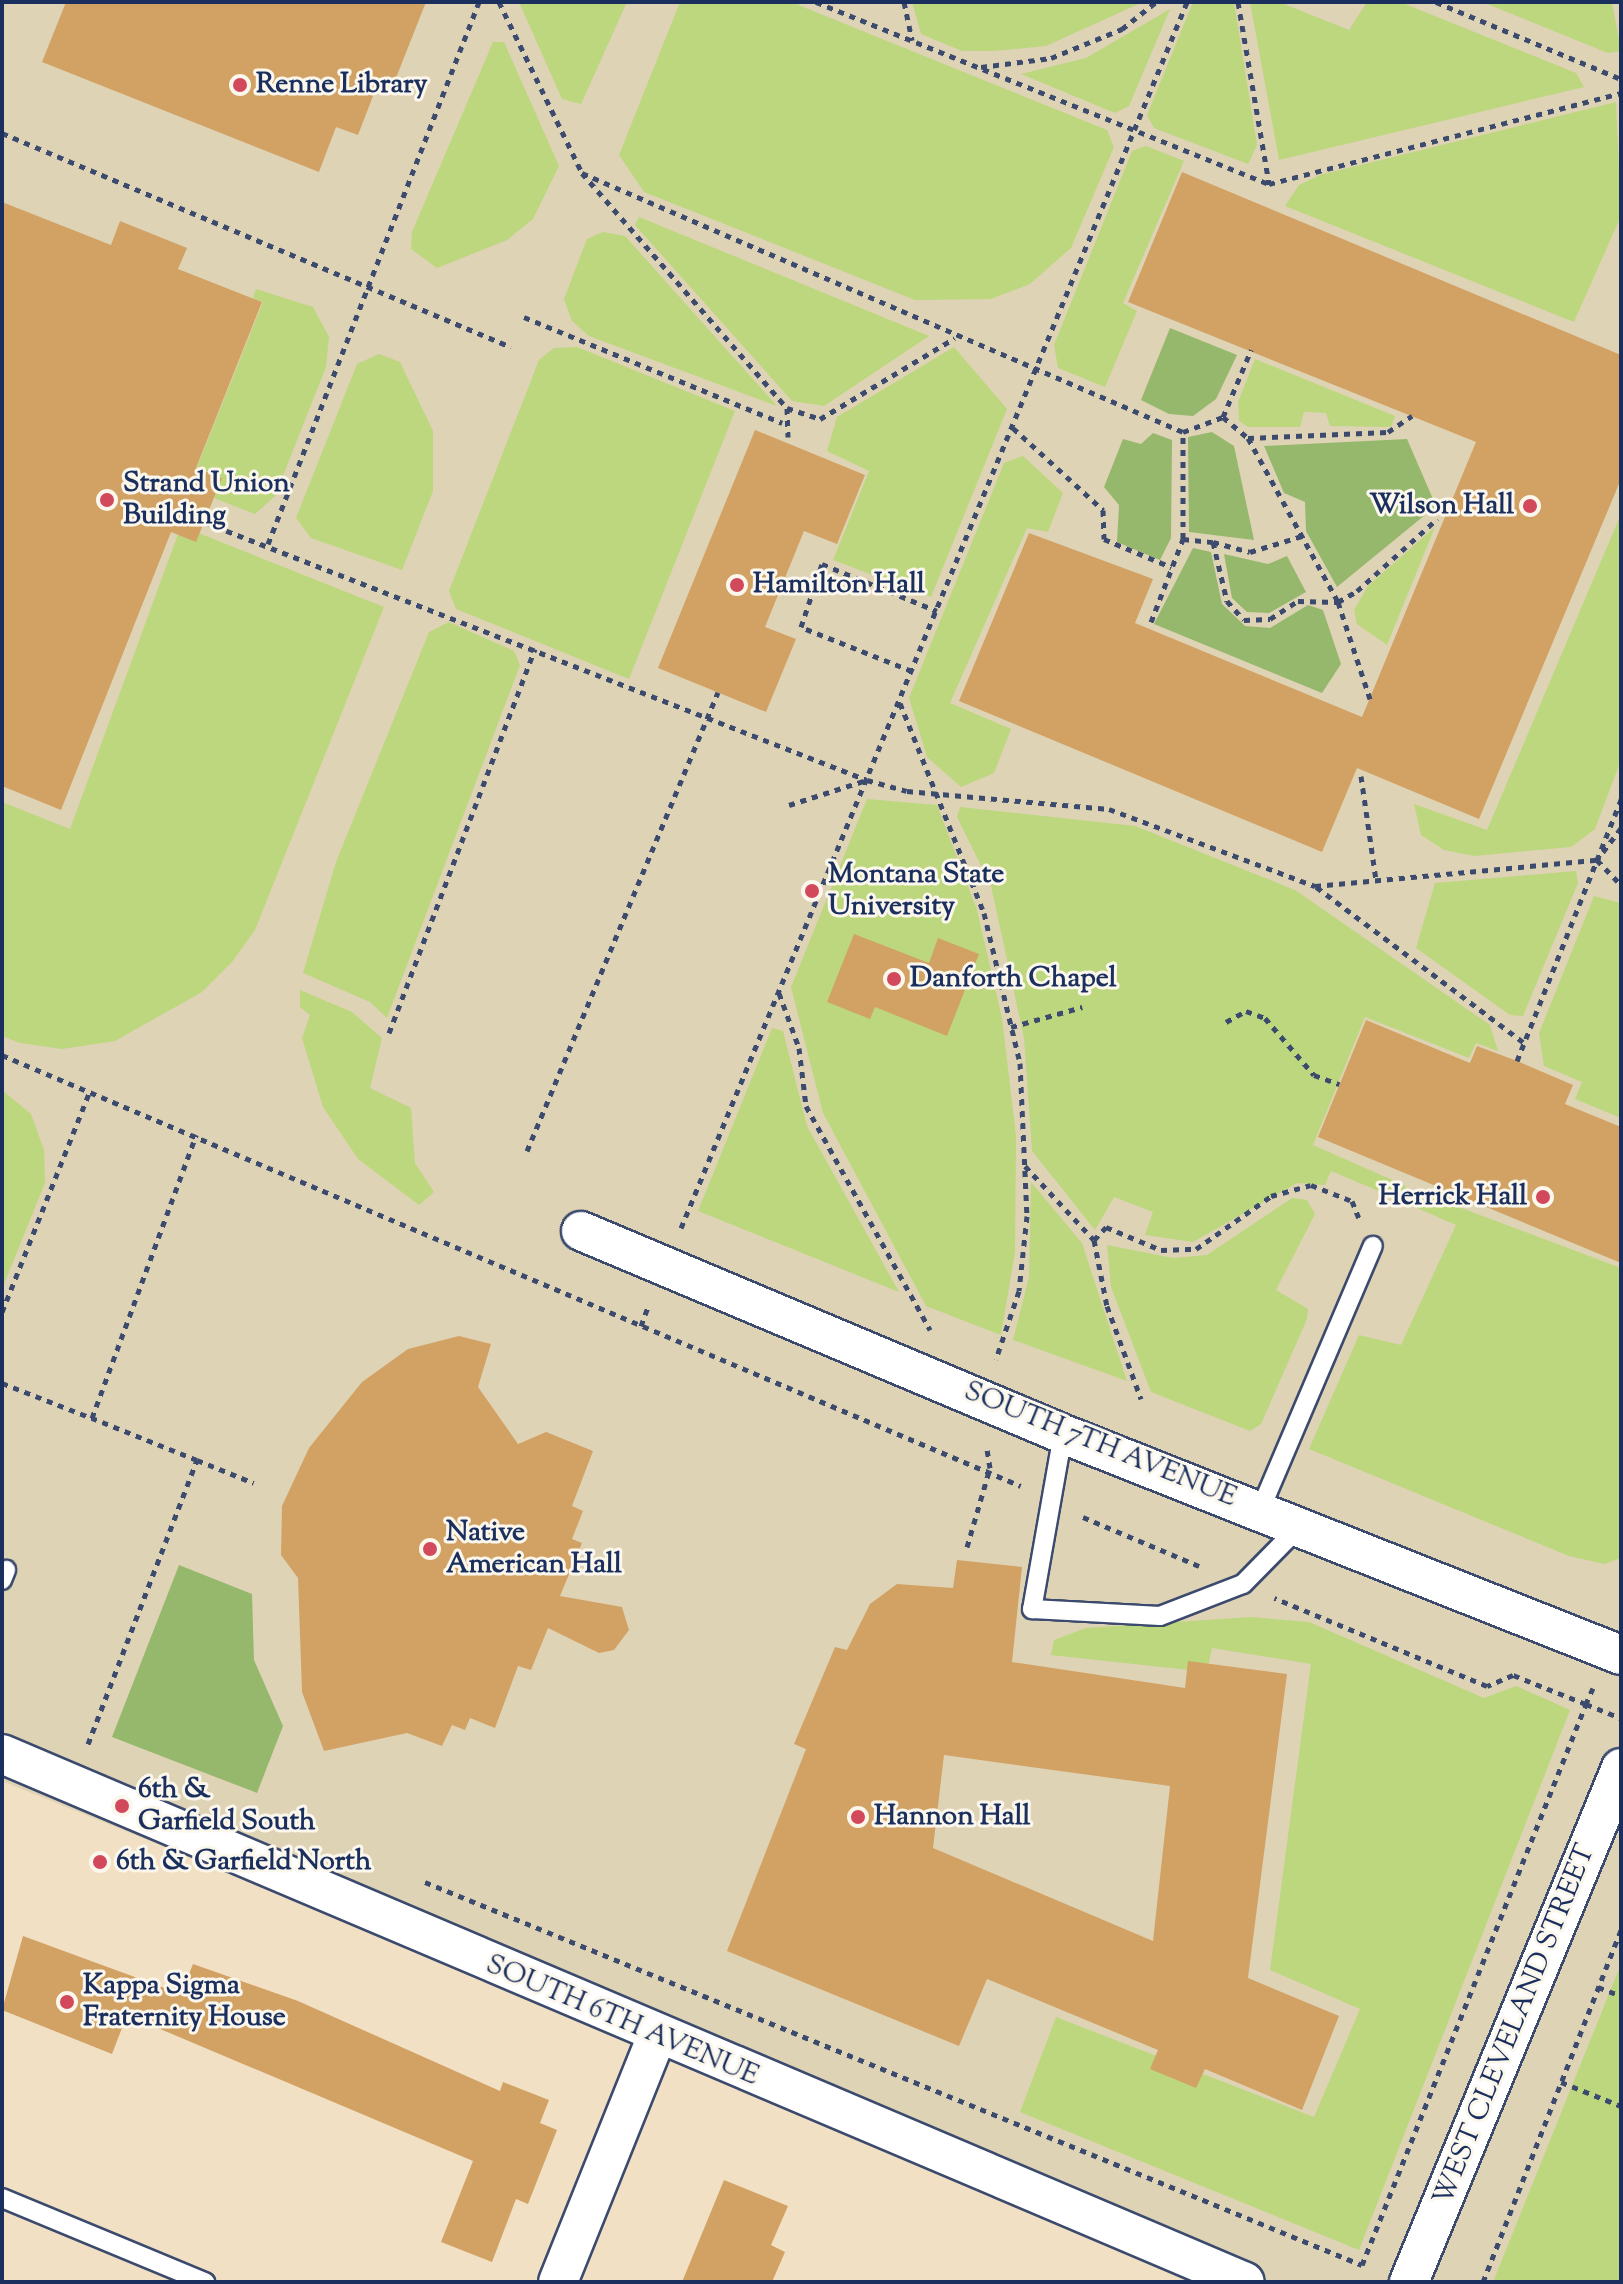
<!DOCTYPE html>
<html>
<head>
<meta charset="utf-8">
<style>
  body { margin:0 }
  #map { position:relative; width:1623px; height:2284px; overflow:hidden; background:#f1e0c3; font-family:"Sorts Mill Goudy",serif }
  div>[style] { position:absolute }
  .built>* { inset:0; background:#dfd3b6 }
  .green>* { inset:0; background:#bcd77d }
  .forest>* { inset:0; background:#95b86c }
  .building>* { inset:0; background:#d2a264 }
  .path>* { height:5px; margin-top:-2.5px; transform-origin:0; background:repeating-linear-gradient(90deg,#3b4a6d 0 6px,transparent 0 12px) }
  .roads { filter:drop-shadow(2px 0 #3b4a6d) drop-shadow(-2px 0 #3b4a6d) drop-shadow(0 2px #3b4a6d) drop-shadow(0 -2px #3b4a6d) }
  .service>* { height:18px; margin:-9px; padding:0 9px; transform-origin:9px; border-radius:9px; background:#fff }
  .minor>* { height:38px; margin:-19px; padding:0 19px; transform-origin:19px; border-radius:19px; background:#fff }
  .dots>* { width:22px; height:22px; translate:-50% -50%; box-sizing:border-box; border:4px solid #fbf7ec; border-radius:50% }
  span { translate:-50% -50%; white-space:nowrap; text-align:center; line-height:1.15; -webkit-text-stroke:6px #fbf7ec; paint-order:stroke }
  .poi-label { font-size:28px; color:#1b2f5e; font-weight:700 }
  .left { translate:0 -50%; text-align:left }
  .right { translate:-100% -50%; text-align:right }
  .street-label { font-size:28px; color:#1b2f5e }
  .frame { position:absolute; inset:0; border:4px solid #1b2f5e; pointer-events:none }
</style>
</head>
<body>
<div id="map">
  <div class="built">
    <i style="clip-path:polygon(2px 2px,1621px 2px,1621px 2282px,1236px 2282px,2px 1781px)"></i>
  </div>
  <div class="green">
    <i style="clip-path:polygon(519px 2px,627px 2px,581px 104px,562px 99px)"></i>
    <i style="clip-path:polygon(680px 2px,791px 2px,1107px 130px,1114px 147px,1071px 248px,1030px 284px,991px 299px,915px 300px,644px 192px,619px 155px)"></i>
    <i style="clip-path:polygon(912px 2px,1143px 2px,1046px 46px,994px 51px,962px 51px,921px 34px)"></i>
    <i style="clip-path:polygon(1193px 2px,1234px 2px,1257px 145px,1248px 164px,1154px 128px,1147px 115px)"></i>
    <i style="clip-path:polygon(1250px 2px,1279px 2px,1349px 30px,1367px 2px,1400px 2px,1576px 73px,1584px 87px,1279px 160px)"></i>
    <i style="clip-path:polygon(1482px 2px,1612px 2px,1621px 51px,1608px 53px)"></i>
    <i style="clip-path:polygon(1170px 9px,1129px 106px,1115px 113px,1021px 74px,1086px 58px)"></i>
    <i style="clip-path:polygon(493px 42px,504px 42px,559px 166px,533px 219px,507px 240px,437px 268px,411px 249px,412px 232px)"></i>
    <i style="clip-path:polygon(1616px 102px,1621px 216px,1574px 322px,1285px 206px,1299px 185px,1320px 175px)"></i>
    <i style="clip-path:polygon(1146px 146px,1184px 161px,1123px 303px,1137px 311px,1105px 387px,1058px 368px,1054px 345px,1132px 151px)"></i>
    <i style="clip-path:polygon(639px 217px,929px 336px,824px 406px,792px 401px,635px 225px)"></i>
    <i style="clip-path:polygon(603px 232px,625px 236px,777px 406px,589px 336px,572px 321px,564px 299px,587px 239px)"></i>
    <i style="clip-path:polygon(256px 289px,313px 307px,329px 337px,326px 367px,275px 496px,255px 514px,214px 498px,222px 477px,197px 467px,263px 302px,253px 298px)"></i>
    <i style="clip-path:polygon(577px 347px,735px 411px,629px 679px,456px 609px,449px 591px,539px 360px,554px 348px)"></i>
    <i style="clip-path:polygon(954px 347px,1007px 409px,931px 597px,833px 560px,869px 471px,827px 451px,837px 417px)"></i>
    <i style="clip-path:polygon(379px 354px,400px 362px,433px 431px,433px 491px,402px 570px,311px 538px,296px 518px,357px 364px)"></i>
    <i style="clip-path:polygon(1255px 359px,1395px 416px,1391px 427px,1330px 426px,1326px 413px,1304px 412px,1300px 427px,1248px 427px,1239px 421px,1238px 402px)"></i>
    <i style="clip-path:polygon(1023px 456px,1063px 493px,1048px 532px,1027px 528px,950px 703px,1011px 729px,994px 773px,961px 787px,927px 757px,909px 698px,1004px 463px)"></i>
    <i style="clip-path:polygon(1621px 514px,1621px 760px,1595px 829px,1571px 847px,1474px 856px,1444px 850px,1421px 835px,1414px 804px,1487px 830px)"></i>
    <i style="clip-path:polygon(181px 526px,384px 607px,255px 930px,232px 962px,202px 992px,115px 1041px,62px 1049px,20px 1043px,2px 1036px,2px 802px,70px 829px)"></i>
    <i style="clip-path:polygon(1435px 527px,1387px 645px,1357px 624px,1354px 610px,1368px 586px)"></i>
    <i style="clip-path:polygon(449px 622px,514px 651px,520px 665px,387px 1018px,370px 1002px,303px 973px,336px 862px,429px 632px)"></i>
    <i style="clip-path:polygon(867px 799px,937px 805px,977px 910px,1002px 1018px,1016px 1136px,1015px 1252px,1001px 1335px,926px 1306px,823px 1113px,791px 987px)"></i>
    <i style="clip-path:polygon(960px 807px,1135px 826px,1295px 890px,1490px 1025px,1498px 1051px,1476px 1043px,1469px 1058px,1365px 1017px,1313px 1145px,1406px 1186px,1400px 1200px,1331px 1171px,1325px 1185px,1297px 1183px,1193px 1242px,1145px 1235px,1153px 1212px,1114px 1197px,1095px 1230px,1032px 1151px,1024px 1038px,991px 886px,957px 817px)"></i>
    <i style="clip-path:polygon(1576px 871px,1578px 883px,1523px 1016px,1510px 1015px,1416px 948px,1435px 883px)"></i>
    <i style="clip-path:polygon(1594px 896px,1621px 903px,1621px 1118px,1575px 1099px,1582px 1082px,1544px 1066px,1539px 1033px)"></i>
    <i style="clip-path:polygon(300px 990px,352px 1012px,382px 1038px,370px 1088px,411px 1108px,415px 1163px,434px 1192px,419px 1205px,358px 1159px,323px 1107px,302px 1038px,310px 1015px,300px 1007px)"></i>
    <i style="clip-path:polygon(772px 1028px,783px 1031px,807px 1126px,899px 1292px,698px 1211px)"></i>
    <i style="clip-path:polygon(2px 1090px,31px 1114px,44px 1150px,45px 1183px,2px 1289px)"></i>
    <i style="clip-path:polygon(1031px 1182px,1082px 1243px,1127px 1381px,1013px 1340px,1029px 1277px)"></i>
    <i style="clip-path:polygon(1424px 1194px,1621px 1268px,1621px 1558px,1604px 1564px,1569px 1556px,1309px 1449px,1359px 1335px,1401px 1345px,1456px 1225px,1417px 1208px)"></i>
    <i style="clip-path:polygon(1292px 1198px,1307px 1200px,1315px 1214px,1276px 1290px,1308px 1309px,1307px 1319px,1261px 1424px,1250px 1431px,1151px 1392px,1111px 1287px,1107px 1245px,1173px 1258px,1207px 1255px)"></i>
    <i style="clip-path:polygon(1251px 1617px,1309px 1622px,1484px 1698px,1516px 1686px,1570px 1710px,1359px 2250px,1020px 2112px,1056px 2017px,1314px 2117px,1360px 2009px,1270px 1970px,1311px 1664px,1212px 1648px,1207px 1672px,1051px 1655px,1054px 1640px,1086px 1628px)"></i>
    <i style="clip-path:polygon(1621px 1964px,1621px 2282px,1493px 2282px)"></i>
  </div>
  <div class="forest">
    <i style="clip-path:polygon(1170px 328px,1237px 355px,1216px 399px,1193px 416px,1169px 414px,1141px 400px)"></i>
    <i style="clip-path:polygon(1212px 432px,1234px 446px,1254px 540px,1189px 532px,1188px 437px)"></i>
    <i style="clip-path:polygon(1153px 433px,1172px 440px,1171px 538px,1160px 560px,1117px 542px,1119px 505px,1104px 487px,1123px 439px,1141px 444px)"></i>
    <i style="clip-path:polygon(1407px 439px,1436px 506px,1337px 587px,1306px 531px,1305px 502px,1284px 493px,1264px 446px)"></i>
    <i style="clip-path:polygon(1193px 548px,1211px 552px,1222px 604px,1245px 626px,1270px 628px,1308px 605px,1323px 610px,1341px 664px,1322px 693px,1154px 624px)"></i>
    <i style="clip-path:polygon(1224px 554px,1268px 564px,1287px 556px,1306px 592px,1269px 613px,1247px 612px,1232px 598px)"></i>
    <i style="clip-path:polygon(179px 1565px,252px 1594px,254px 1660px,283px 1726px,257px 1793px,112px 1737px)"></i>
  </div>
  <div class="building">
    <i style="clip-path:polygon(66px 2px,426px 2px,392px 88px,378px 83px,358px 135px,336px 127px,319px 172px,42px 62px)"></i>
    <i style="clip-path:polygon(1182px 172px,1621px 355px,1621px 479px,1479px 819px,1357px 768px,1322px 852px,959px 701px,1029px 533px,1153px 579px,1135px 623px,1362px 717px,1476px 442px,1128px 302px)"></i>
    <i style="clip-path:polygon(2px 202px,111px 245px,120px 221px,187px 248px,178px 269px,262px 302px,196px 468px,222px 478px,196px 542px,171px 532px,61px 810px,2px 786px)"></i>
    <i style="clip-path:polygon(755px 430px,865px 475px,837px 544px,804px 531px,765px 627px,796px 639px,766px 712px,658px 668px)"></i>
    <i style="clip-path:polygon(854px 934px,929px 963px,938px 938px,979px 954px,947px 1036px,875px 1007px,870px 1019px,827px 1002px)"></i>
    <i style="clip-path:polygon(1366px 1020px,1470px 1063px,1477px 1046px,1517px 1061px,1573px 1085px,1565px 1104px,1621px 1127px,1621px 1263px,1318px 1137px)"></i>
    <i style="clip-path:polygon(459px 1336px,491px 1344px,478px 1387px,518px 1444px,546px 1432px,593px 1451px,572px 1506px,583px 1511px,572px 1539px,582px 1543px,560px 1596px,622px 1607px,629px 1630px,614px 1650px,599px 1653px,548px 1628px,531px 1670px,518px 1666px,495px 1728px,470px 1718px,465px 1730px,452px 1725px,442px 1746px,407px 1733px,324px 1751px,302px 1692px,298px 1578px,281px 1555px,282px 1506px,309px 1448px,362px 1382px,408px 1349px)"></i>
    <i style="clip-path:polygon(evenodd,957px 1560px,1022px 1567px,1012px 1662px,1185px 1688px,1188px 1661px,1287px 1674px,1248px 1978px,1339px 2016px,1302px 2110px,1205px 2069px,1196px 2088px,1150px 2069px,1158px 2050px,987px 1979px,959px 2046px,727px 1951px,806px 1749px,794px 1744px,835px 1647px,847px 1650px,870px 1604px,897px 1584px,953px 1588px,957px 1560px,944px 1755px,1170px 1786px,1153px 1941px,933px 1848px,944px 1755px)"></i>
    <i style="clip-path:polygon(23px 1936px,181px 1994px,193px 1964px,298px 2001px,500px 2091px,503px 2082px,549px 2100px,540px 2123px,557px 2130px,528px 2204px,516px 2199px,492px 2262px,441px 2242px,473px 2161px,127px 2015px,112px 2054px,2px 2010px)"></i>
    <i style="clip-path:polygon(724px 2180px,788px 2206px,771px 2245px,785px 2252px,772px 2282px,682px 2282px)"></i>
  </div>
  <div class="path">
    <i style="left:499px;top:2px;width:190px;rotate:64.1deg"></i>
    <i style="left:582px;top:173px;width:312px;rotate:48.9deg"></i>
    <i style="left:787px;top:408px;width:29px;rotate:88deg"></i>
    <i style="left:816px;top:2px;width:488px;rotate:21.9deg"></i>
    <i style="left:1269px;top:184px;width:364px;rotate:-14.5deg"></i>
    <i style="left:904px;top:2px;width:39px;rotate:78deg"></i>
    <i style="left:1238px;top:2px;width:185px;rotate:80.3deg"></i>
    <i style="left:1436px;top:2px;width:200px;rotate:22.6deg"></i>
    <i style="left:981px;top:67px;width:71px;rotate:-7.3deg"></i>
    <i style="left:1051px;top:58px;width:77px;rotate:-22.2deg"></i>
    <i style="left:1122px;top:29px;width:43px;rotate:-38.5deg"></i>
    <i style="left:2px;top:133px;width:552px;rotate:22.8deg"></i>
    <i style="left:582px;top:173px;width:654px;rotate:23.31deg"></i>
    <i style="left:1183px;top:432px;width:43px;rotate:-20.6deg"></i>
    <i style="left:1223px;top:417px;width:73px;rotate:-67.3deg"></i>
    <i style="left:524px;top:317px;width:279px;rotate:22.3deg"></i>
    <i style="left:787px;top:408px;width:35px;rotate:18deg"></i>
    <i style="left:820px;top:419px;width:157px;rotate:-31deg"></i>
    <i style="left:1223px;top:417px;width:33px;rotate:40deg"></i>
    <i style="left:1248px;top:438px;width:140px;rotate:-2.5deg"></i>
    <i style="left:1388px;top:432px;width:29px;rotate:-34deg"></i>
    <i style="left:1013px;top:428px;width:122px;rotate:42.3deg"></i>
    <i style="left:1103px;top:510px;width:29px;rotate:88deg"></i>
    <i style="left:1104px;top:539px;width:73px;rotate:22.7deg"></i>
    <i style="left:1248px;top:438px;width:187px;rotate:61.2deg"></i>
    <i style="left:1338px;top:602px;width:102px;rotate:71.7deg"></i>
    <i style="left:204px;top:522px;width:711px;rotate:21.26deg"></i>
    <i style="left:1183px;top:539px;width:30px;rotate:6deg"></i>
    <i style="left:1213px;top:542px;width:61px;rotate:76.7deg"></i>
    <i style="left:1227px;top:601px;width:25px;rotate:48deg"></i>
    <i style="left:1244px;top:620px;width:26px;rotate:-2deg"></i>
    <i style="left:1270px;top:619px;width:33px;rotate:-33deg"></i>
    <i style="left:1298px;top:601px;width:40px;rotate:1.4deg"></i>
    <i style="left:1338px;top:602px;width:22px;rotate:-30deg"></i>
    <i style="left:1357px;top:591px;width:108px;rotate:-42deg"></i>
    <i style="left:1213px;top:542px;width:38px;rotate:15deg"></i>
    <i style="left:1250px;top:552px;width:54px;rotate:-17.1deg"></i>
    <i style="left:268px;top:544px;width:582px;rotate:-68.73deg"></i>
    <i style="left:1151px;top:622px;width:89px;rotate:-68.9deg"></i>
    <i style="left:1183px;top:539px;width:107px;rotate:-90deg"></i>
    <i style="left:912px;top:671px;width:119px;rotate:-158.4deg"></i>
    <i style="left:801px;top:627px;width:66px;rotate:-71.6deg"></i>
    <i style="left:822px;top:564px;width:124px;rotate:22.2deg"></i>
    <i style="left:900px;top:703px;width:226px;rotate:68.2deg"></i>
    <i style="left:984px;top:913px;width:154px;rotate:76.5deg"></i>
    <i style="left:1020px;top:1063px;width:153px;rotate:87.4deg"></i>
    <i style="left:1027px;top:1216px;width:75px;rotate:96.1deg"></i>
    <i style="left:1019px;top:1291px;width:72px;rotate:108.7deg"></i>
    <i style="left:1361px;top:776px;width:105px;rotate:81.8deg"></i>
    <i style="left:789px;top:805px;width:82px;rotate:-17.8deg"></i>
    <i style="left:867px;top:780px;width:41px;rotate:15.4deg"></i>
    <i style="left:907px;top:791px;width:203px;rotate:5.1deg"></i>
    <i style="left:1109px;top:809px;width:220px;rotate:20.5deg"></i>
    <i style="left:1621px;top:828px;width:40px;rotate:127deg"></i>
    <i style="left:1597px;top:860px;width:35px;rotate:46deg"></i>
    <i style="left:779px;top:993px;width:59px;rotate:70deg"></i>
    <i style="left:799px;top:1048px;width:58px;rotate:83.1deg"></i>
    <i style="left:806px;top:1106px;width:256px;rotate:61deg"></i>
    <i style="left:1226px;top:1022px;width:23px;rotate:-29deg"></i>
    <i style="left:1246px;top:1011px;width:20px;rotate:20deg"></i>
    <i style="left:1265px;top:1018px;width:75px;rotate:49.3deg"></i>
    <i style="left:1314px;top:1075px;width:27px;rotate:20deg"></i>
    <i style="left:1011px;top:1027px;width:74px;rotate:-15.7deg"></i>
    <i style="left:389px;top:1033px;width:411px;rotate:-69.2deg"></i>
    <i style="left:1523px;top:1042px;width:260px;rotate:-143.1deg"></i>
    <i style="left:1315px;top:886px;width:283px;rotate:-5.3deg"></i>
    <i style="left:2px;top:1055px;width:1106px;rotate:22.93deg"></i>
    <i style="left:1517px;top:1061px;width:282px;rotate:-68.3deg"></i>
    <i style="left:527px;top:1151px;width:497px;rotate:-67.4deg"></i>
    <i style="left:1025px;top:1166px;width:101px;rotate:47deg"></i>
    <i style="left:1094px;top:1240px;width:67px;rotate:78.9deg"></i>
    <i style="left:1107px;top:1306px;width:99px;rotate:69.9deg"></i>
    <i style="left:681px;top:1228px;width:1326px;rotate:-67.57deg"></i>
    <i style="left:1094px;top:1240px;width:18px;rotate:-47deg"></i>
    <i style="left:1106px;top:1227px;width:60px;rotate:22.7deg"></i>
    <i style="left:1161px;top:1250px;width:35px;rotate:-2deg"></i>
    <i style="left:1196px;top:1249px;width:92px;rotate:-35.2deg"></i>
    <i style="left:1271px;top:1196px;width:41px;rotate:-15.4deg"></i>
    <i style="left:1311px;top:1185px;width:44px;rotate:21.3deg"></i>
    <i style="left:1352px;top:1201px;width:18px;rotate:68deg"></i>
    <i style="left:2px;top:1312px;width:238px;rotate:-68.3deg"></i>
    <i style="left:641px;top:1326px;width:23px;rotate:-70deg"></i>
    <i style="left:2px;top:1383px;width:97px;rotate:21.3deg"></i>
    <i style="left:197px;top:1460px;width:61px;rotate:22deg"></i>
    <i style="left:1083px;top:1517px;width:126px;rotate:22.9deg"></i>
    <i style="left:967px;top:1547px;width:82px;rotate:-73.8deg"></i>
    <i style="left:990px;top:1468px;width:20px;rotate:-99deg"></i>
    <i style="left:1593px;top:1688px;width:17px;rotate:114deg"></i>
    <i style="left:1586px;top:1704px;width:38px;rotate:22deg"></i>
    <i style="left:88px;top:1744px;width:304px;rotate:-69deg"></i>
    <i style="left:197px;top:1460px;width:113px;rotate:-158.2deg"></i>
    <i style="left:92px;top:1418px;width:302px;rotate:-69.8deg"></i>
    <i style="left:425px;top:1882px;width:1012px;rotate:22.23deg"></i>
    <i style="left:1362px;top:2265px;width:604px;rotate:-68.23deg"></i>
    <i style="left:1586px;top:1704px;width:79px;rotate:-158.3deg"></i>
    <i style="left:1513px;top:1675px;width:28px;rotate:157deg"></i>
    <i style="left:1487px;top:1686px;width:230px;rotate:-157.5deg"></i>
    <i style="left:1598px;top:1987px;width:25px;rotate:21deg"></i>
    <i style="left:1561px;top:2082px;width:65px;rotate:21.8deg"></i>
    <i style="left:1483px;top:2282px;width:379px;rotate:-68.6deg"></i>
  </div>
  <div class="roads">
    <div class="service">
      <i style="left:1063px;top:1434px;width:178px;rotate:100deg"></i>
      <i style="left:1032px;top:1609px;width:128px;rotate:3.1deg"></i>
      <i style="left:1160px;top:1616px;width:89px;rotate:-21.1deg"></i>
      <i style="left:1243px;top:1584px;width:83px;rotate:-45.5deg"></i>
      <i style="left:1261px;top:1508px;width:285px;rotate:-66.9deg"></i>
      <i style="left:2px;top:1580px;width:11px;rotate:-68deg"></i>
      <i style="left:2px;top:2198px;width:220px;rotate:22.5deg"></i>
    </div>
    <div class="minor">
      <i style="left:581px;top:1231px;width:523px;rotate:22.84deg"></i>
      <i style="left:1063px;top:1434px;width:600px;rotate:21.61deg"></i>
      <i style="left:2px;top:1754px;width:1350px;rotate:23.01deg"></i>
      <i style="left:558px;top:2282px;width:263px;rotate:-68.1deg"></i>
      <i style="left:1409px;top:2282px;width:556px;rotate:-67.59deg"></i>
    </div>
  </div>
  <div class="dots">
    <i style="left:240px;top:85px;background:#d1495b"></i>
    <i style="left:107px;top:500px;background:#d1495b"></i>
    <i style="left:1530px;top:506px;background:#d1495b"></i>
    <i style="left:737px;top:585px;background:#d1495b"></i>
    <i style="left:812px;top:891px;background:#d1495b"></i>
    <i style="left:894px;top:979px;background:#d1495b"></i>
    <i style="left:1543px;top:1197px;background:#d1495b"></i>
    <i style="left:430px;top:1549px;background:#d1495b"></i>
    <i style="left:122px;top:1806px;background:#d1495b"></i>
    <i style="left:858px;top:1817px;background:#d1495b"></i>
    <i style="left:100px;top:1862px;background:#d1495b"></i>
    <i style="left:67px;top:2002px;background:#d1495b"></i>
  </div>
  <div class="poi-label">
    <span class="left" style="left:256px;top:85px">Renne Library</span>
    <span class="left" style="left:123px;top:500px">Strand Union<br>Building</span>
    <span class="right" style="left:1514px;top:506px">Wilson Hall</span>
    <span class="left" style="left:753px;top:585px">Hamilton Hall</span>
    <span class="left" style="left:828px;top:891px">Montana State<br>University</span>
    <span class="left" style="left:910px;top:979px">Danforth Chapel</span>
    <span class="right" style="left:1527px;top:1197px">Herrick Hall</span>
    <span class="left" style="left:446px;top:1549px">Native<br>American Hall</span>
    <span class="left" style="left:138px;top:1806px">6th &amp;<br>Garfield South</span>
    <span class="left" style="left:874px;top:1817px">Hannon Hall</span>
    <span class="left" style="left:116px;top:1862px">6th &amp; Garfield North</span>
    <span class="left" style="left:83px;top:2002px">Kappa Sigma<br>Fraternity House</span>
  </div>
  <div class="street-label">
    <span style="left:1100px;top:1445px;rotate:22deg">SOUTH 7TH AVENUE</span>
    <span style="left:622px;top:2021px;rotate:23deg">SOUTH 6TH AVENUE</span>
    <span style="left:1515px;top:2025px;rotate:-68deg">WEST CLEVELAND STREET</span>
  </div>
  <div class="frame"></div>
</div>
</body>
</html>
